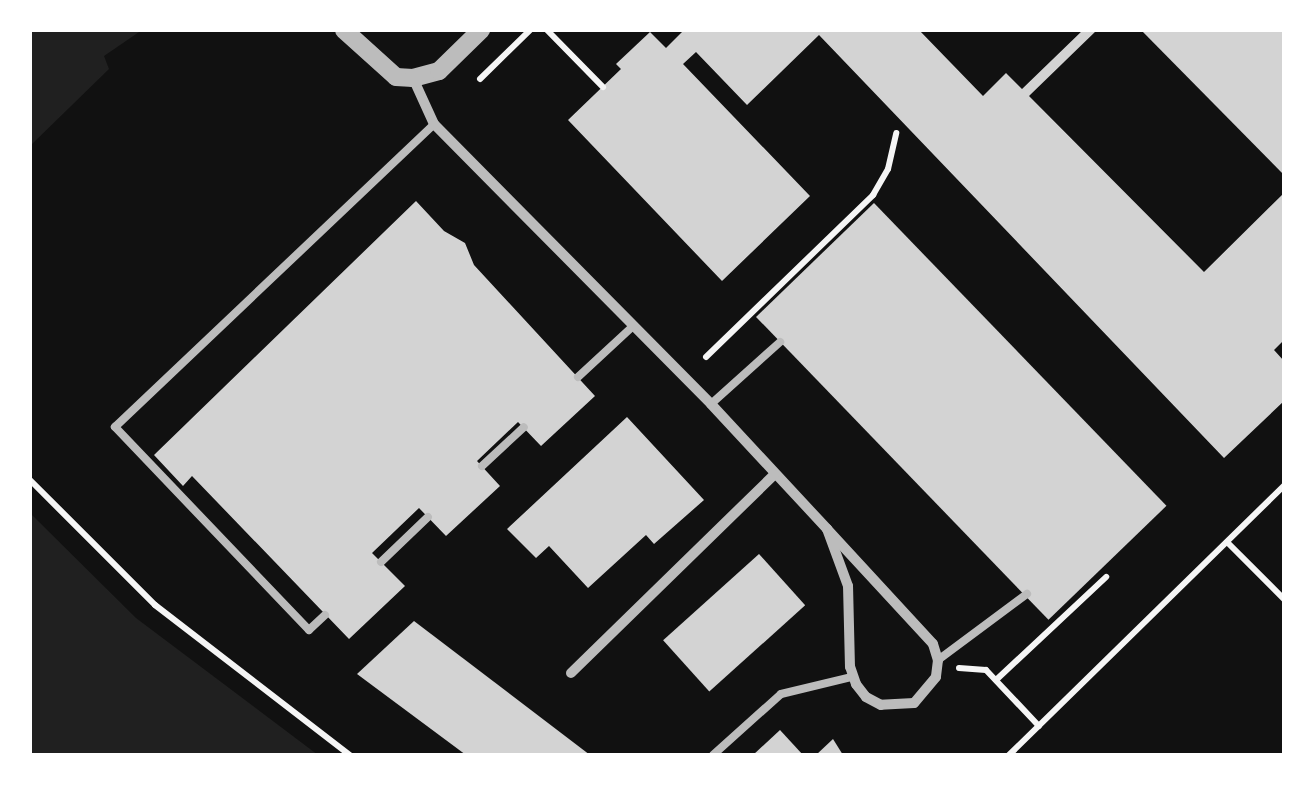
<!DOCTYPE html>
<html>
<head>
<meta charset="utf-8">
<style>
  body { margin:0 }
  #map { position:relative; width:1314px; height:785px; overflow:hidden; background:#111; font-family:"DejaVu Sans",sans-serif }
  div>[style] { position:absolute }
  .green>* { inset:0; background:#202020 }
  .building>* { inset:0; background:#d3d3d3; transform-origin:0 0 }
  .path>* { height:6px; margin:-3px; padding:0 3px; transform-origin:3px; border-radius:3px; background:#f5f5f5 }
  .service>* { height:8px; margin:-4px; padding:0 4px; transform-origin:4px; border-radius:4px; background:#bcbcbc }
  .minor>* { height:10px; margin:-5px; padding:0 5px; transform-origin:5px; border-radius:5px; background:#bcbcbc }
  .tertiary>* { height:18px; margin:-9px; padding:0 9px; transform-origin:9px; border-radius:9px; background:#bcbcbc }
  span { translate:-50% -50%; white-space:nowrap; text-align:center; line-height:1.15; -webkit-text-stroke:9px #fff; paint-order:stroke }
  .frame { position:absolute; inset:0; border:32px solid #fff; pointer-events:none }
</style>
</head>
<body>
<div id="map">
  <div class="green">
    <i style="clip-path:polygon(30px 30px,142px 30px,104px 56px,109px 69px,30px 146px)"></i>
    <i style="clip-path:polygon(30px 513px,136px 618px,318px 755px,30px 755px)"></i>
  </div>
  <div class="building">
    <i style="clip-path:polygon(684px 30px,919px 30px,983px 96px,1006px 73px,1022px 89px,1083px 30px,1097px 30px,1029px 96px,1204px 272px,1284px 193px,1284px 340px,1274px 350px,1284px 361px,1284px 401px,1224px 458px,819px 35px,747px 105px,696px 52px,683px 64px,810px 196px,722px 281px,568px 120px,621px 69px,616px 64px,650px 32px,666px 48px)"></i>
    <i style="clip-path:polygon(1141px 30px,1284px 30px,1284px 175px)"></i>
    <i style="clip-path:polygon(416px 201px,444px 231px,465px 243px,474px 265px,595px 396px,541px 446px,518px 422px,477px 461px,500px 486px,446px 536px,419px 508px,372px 553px,405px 586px,349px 639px,192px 476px,183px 486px,154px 455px)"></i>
    <i style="left:874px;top:203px;width:421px;height:164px;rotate:46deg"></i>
    <i style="clip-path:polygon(627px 417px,704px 500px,654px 544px,646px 535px,588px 588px,549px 546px,536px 558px,507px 529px)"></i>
    <i style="left:759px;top:554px;width:69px;height:129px;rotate:48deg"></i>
    <i style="clip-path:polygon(414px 621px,590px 755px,466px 755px,357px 674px)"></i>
    <i style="clip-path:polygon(780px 730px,803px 755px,753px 755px)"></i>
    <i style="clip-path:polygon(833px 739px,843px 755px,816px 755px)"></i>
  </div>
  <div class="path">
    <i style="left:547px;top:30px;width:80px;rotate:45.5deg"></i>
    <i style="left:480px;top:79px;width:70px;rotate:-44.4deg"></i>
    <i style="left:706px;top:357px;width:233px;rotate:-44.1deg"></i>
    <i style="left:873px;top:195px;width:30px;rotate:-60deg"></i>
    <i style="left:888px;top:169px;width:37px;rotate:-77deg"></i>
    <i style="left:30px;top:480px;width:177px;rotate:45deg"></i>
    <i style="left:155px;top:605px;width:246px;rotate:37.6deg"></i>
    <i style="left:1227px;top:542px;width:81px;rotate:45deg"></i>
    <i style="left:959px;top:668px;width:27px;rotate:4deg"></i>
    <i style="left:986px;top:670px;width:77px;rotate:46.6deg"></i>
    <i style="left:996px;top:680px;width:151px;rotate:-43.1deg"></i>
    <i style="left:1009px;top:755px;width:385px;rotate:-44.4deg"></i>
  </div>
  <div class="service">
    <i style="left:578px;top:377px;width:72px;rotate:-42.8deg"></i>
    <i style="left:711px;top:404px;width:93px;rotate:-41.9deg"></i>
    <i style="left:482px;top:466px;width:57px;rotate:-42.9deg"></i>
    <i style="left:381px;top:562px;width:65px;rotate:-43.8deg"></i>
    <i style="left:325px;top:615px;width:22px;rotate:137deg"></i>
    <i style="left:309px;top:630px;width:281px;rotate:-133.7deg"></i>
    <i style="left:115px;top:427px;width:440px;rotate:-43.5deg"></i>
    <i style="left:938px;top:660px;width:111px;rotate:-36.6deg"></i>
    <i style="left:713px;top:755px;width:91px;rotate:-41.9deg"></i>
    <i style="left:781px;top:694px;width:73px;rotate:-13.5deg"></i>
  </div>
  <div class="minor">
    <i style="left:413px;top:78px;width:51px;rotate:65.5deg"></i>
    <i style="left:434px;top:124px;width:394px;rotate:45.3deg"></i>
    <i style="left:711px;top:404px;width:171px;rotate:47.1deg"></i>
    <i style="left:827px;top:529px;width:156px;rotate:47.3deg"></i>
    <i style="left:933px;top:644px;width:17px;rotate:73deg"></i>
    <i style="left:938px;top:660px;width:17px;rotate:97deg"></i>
    <i style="left:936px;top:677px;width:34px;rotate:130deg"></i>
    <i style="left:914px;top:703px;width:33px;rotate:177deg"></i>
    <i style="left:881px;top:705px;width:17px;rotate:-152deg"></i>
    <i style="left:866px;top:697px;width:16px;rotate:-128deg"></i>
    <i style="left:856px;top:684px;width:18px;rotate:-109deg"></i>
    <i style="left:850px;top:667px;width:81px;rotate:-91.4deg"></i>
    <i style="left:848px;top:586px;width:61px;rotate:-110.2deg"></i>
    <i style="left:571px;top:673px;width:284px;rotate:-44.3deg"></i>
  </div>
  <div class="tertiary">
    <i style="left:344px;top:30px;width:70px;rotate:42.1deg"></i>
    <i style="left:396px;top:77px;width:17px;rotate:3deg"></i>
    <i style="left:413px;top:78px;width:27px;rotate:-15deg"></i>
    <i style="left:439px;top:71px;width:59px;rotate:-44.3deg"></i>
  </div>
  <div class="frame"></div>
</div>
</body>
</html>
